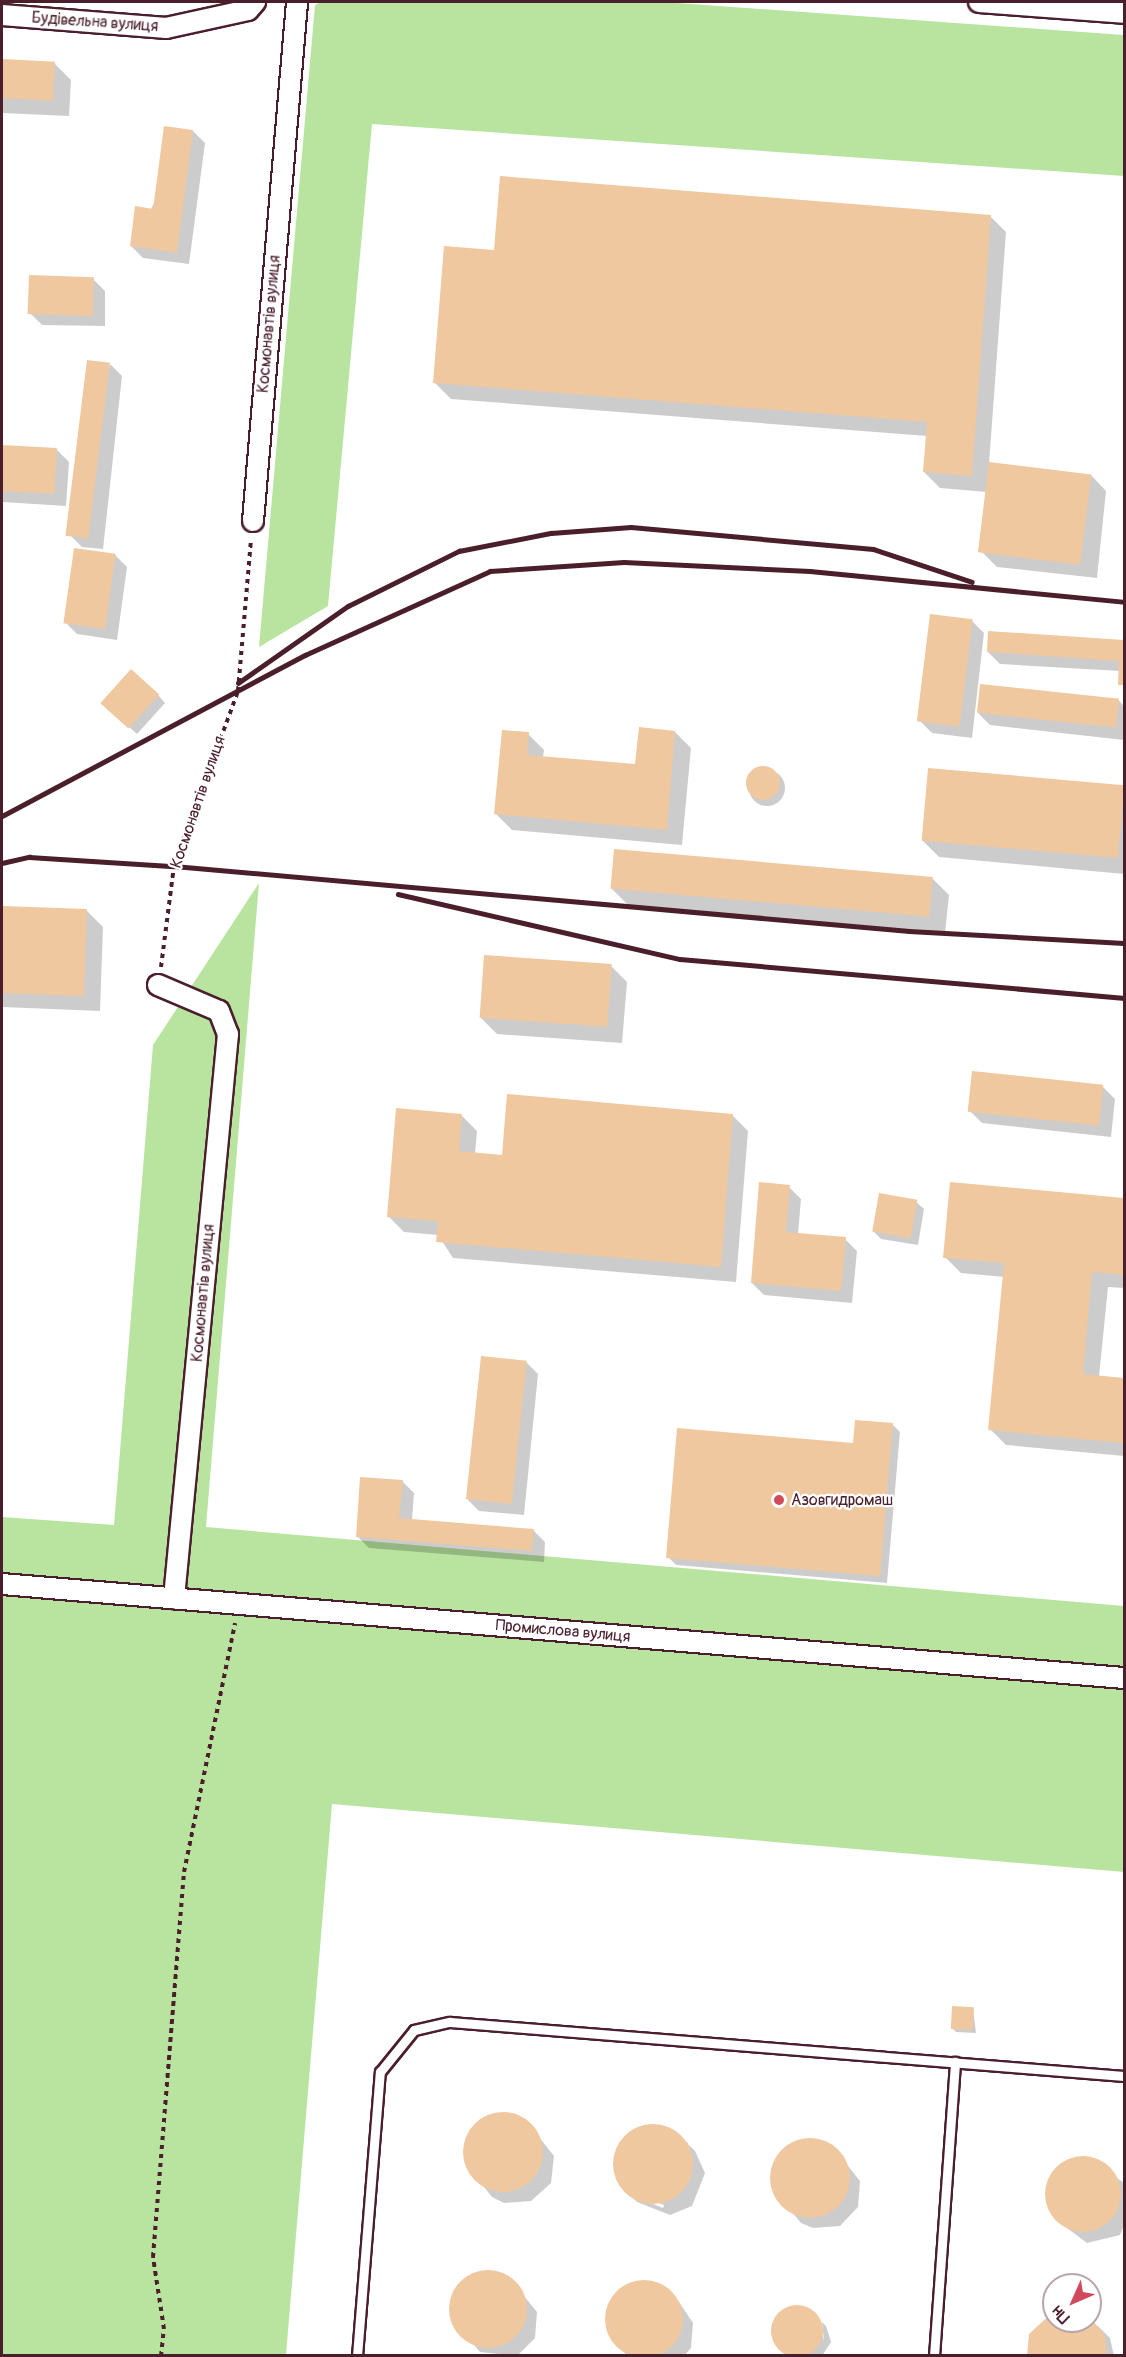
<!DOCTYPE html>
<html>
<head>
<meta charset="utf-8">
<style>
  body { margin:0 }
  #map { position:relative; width:1126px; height:2357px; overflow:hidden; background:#fff; font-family:Pangolin,sans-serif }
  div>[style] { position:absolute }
  .green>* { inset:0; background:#b9e4a0 }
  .shadow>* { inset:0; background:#0003 }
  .round { border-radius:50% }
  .building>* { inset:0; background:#efc89f; transform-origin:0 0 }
  .path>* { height:4px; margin-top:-2px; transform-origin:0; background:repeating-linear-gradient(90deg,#4a1f2b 0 4.5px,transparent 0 9px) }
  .roads { filter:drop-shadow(2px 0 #4a1f2b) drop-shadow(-2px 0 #4a1f2b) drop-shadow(0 2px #4a1f2b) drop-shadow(0 -2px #4a1f2b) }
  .lane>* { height:9px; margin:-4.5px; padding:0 4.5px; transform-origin:4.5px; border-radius:4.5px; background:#fff }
  .street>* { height:20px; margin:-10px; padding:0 10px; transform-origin:10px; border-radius:10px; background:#fff }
  .rail>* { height:4.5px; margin:-2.25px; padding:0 2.25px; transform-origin:2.25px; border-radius:2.25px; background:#4a1f2b }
  .dots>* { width:16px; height:16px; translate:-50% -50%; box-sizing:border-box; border:3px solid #fff; border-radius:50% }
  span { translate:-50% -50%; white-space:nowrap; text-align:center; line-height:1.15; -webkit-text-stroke:4.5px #fff; paint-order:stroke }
  .street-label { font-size:16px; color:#4a1f2b }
  .poi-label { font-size:16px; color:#4a1f2b }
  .left { translate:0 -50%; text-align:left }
  .frame { position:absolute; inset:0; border:3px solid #4a1f2b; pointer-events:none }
  .north { position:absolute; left:1042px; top:2273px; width:60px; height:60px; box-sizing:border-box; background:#fff; border:2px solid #b7a5aa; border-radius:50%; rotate:225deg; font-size:16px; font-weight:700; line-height:24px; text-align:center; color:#4a1f2b }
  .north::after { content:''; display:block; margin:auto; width:21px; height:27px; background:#d1495b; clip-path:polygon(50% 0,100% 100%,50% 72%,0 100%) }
</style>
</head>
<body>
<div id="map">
  <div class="green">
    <i style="clip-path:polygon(320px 2px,663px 2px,1124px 35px,1124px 176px,372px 124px,328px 606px,259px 647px,315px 5px)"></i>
    <i style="clip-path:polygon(259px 883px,206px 1527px,1124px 1606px,1124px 1872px,332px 1804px,286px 2355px,2px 2355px,2px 1517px,114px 1525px,153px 1045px)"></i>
  </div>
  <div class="shadow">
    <i style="clip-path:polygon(2px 61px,55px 64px,71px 80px,69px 116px,2px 113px)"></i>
    <i style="clip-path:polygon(193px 131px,205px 143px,189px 264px,143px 258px,131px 246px)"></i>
    <i style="clip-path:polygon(990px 216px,1006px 232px,989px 464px,1091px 475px,1106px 491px,1097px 578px,997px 567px,981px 551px,987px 492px,940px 488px,924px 472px,927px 436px,451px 399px,435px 383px,496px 252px)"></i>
    <i style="clip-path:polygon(93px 279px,105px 291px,105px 326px,42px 325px,30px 313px)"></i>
    <i style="clip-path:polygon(110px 364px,122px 376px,103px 549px,82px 547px,70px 535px)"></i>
    <i style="clip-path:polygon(2px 446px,57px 450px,69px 462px,66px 506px,3px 502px)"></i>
    <i style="clip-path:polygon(115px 555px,127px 567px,117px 640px,77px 634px,65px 622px)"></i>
    <i style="clip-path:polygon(972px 621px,984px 633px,972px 738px,932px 733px,920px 721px)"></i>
    <i style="clip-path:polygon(989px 633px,1124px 641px,1124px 689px,1120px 671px,1000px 664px,988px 652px)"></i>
    <i style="clip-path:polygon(158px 695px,165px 703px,137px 734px,110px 710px)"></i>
    <i style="clip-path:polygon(1119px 701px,1124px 706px,1124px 740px,990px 725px,978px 713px)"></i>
    <i style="clip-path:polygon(675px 732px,691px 748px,682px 845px,512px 830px,496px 814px,528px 734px,544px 750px,543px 757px,637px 766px)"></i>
    <i style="clip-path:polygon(929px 769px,1124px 788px,1124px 874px,939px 857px,923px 841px)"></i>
    <i class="round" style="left:749px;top:770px;width:36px;height:36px"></i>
    <i style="clip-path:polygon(933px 879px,949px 895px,945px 933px,628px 905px,612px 889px)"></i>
    <i style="clip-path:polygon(2px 908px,87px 911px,103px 927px,100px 1011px,2px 1007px)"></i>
    <i style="clip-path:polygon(611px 966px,627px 982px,622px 1043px,497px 1034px,481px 1018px)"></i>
    <i style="clip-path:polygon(1103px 1087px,1115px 1099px,1111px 1137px,982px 1123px,970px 1111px)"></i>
    <i style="clip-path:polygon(461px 1115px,477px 1131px,475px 1154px,504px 1156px,733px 1116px,748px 1131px,736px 1282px,453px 1258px,438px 1235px,404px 1232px,388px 1216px)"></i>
    <i style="clip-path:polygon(952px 1183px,1124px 1200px,1124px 1288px,1108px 1287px,1099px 1377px,1124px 1380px,1124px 1456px,1006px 1445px,990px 1429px,1004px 1277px,961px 1273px,945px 1257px)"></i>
    <i style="clip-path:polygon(789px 1187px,801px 1199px,798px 1234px,845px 1239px,857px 1251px,852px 1303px,764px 1295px,752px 1283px)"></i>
    <i style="clip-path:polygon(916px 1202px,924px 1209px,918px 1245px,881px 1239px,873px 1231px)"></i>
    <i style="clip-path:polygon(526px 1362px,538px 1374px,524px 1515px,479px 1511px,467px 1499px)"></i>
    <i style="clip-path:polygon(892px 1424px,900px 1432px,887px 1583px,676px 1565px,668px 1557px)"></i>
    <i style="clip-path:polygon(402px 1481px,414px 1493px,412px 1520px,533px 1530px,545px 1542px,544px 1562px,369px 1548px,357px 1536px)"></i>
    <i style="clip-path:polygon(973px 2009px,976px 2033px,956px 2032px,952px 2028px)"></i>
    <i style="clip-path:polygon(492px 2114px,527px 2122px,554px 2156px,551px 2183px,531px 2201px,504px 2203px,492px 2197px,465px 2163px,472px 2128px)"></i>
    <i style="clip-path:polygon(evenodd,659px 2125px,688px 2143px,695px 2168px,688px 2144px,695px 2151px,705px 2173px,692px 2206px,670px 2215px,637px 2202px,624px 2189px,615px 2164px,623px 2139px,633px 2130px,659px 2125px,631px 2192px,664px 2205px,663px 2208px,631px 2195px,631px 2192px)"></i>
    <i style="clip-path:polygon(799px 2142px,833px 2147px,860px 2181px,858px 2207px,840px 2226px,813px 2228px,801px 2223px,774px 2190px,774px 2166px)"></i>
    <i style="clip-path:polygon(1089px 2158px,1124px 2183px,1124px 2225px,1120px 2235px,1087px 2243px,1055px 2219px,1046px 2195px,1048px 2182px,1064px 2163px)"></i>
    <i style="clip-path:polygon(478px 2273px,511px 2280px,537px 2312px,535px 2338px,517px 2356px,480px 2352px,453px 2320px,459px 2286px)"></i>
    <i style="clip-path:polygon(632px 2284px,666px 2290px,679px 2302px,693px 2323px,691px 2348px,684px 2356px,627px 2356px,608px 2331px,608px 2308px)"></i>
    <i style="clip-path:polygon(805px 2308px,818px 2318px,824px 2341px,822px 2322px,826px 2326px,831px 2342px,822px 2356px,787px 2356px,773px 2332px,783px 2312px)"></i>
    <i style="clip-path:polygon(1054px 2314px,1054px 2321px,1098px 2326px,1110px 2338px,1114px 2356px,1029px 2356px,1030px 2335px)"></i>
  </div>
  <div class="building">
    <i style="left:2px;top:59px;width:53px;height:39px;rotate:3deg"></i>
    <i style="clip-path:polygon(164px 126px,193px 130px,177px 253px,130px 246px,135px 206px,153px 209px)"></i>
    <i style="clip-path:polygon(500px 176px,991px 215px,972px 476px,923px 472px,927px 422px,433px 383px,444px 246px,494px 250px)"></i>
    <i style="left:29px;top:275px;width:65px;height:39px;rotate:2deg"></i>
    <i style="left:87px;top:360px;width:23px;height:177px;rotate:7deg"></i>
    <i style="left:2px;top:445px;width:55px;height:46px;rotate:3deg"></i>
    <i style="left:989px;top:462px;width:103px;height:91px;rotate:7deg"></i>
    <i style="left:74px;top:548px;width:42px;height:76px;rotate:8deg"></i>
    <i style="left:930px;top:614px;width:43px;height:108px;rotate:7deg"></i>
    <i style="clip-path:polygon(988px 631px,1124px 640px,1124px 685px,1118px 685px,1119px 661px,987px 652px)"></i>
    <i style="left:131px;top:669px;width:38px;height:46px;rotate:42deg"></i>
    <i style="left:980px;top:684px;width:140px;height:29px;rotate:6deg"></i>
    <i style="clip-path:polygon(639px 727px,675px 731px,667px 830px,494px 814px,502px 730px,529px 732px,527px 755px,635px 764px)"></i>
    <i class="round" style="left:746px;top:766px;width:34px;height:34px"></i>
    <i style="left:928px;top:768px;width:197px;height:73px;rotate:5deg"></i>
    <i style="left:614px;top:849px;width:320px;height:40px;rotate:5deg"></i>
    <i style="left:2px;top:906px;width:85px;height:87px;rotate:2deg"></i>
    <i style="left:484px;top:955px;width:128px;height:63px;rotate:4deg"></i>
    <i style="left:972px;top:1071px;width:132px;height:41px;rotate:6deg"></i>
    <i style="clip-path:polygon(507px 1094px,733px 1114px,721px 1267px,436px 1242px,438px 1221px,387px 1217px,396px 1108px,462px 1114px,459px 1151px,502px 1155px)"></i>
    <i style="clip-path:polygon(759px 1182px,790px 1185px,786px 1232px,846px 1237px,841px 1291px,751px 1283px)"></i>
    <i style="clip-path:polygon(950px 1182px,1124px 1198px,1124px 1275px,1092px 1272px,1083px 1374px,1124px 1378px,1124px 1443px,988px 1430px,1004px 1263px,943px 1258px)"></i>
    <i style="left:879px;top:1193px;width:39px;height:39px;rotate:10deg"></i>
    <i style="left:481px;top:1356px;width:46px;height:144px;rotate:6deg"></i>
    <i style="clip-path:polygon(855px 1420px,893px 1423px,880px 1576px,666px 1558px,677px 1428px,853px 1443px)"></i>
    <i style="clip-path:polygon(360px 1477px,403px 1480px,399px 1518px,534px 1529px,532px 1551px,356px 1537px)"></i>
    <i style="left:952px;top:2006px;width:22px;height:23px;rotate:3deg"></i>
    <i class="round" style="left:463px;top:2112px;width:80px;height:80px"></i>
    <i class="round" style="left:613px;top:2124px;width:80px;height:80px"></i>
    <i class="round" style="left:770px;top:2138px;width:80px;height:80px"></i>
    <i class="round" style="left:1045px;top:2156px;width:76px;height:76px"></i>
    <i class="round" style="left:449px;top:2270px;width:78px;height:78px"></i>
    <i class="round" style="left:605px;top:2280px;width:78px;height:78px"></i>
    <i class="round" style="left:771px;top:2305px;width:52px;height:52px"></i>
    <i style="clip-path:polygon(1054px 2311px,1054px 2321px,1090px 2321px,1090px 2317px,1105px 2336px,1107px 2356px,1027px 2356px,1029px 2334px)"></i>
  </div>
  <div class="path">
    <i style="left:161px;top:967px;width:102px;rotate:-82.7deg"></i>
    <i style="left:174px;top:866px;width:186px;rotate:-69.9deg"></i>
    <i style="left:238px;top:691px;width:152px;rotate:-85.1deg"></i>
    <i style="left:161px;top:2356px;width:27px;rotate:-84deg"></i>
    <i style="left:164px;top:2329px;width:73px;rotate:-98.7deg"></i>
    <i style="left:153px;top:2257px;width:386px;rotate:-85.4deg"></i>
    <i style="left:184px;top:1872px;width:254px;rotate:-78.4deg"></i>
  </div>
  <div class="roads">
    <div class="lane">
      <i style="left:357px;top:2356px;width:285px;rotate:-85.4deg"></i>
      <i style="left:380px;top:2072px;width:54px;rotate:-51deg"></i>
      <i style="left:414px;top:2030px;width:37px;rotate:-13deg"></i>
      <i style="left:450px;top:2022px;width:676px;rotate:4.58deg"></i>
      <i style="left:934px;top:2356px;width:295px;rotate:-85.9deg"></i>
    </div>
    <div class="street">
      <i style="left:979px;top:2px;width:145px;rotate:4.3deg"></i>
      <i style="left:2px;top:15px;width:165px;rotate:4.5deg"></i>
      <i style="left:166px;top:28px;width:84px;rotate:-12.4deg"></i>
      <i style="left:248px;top:10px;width:11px;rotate:-49deg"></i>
      <i style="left:253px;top:521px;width:521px;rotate:-85.15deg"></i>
      <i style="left:158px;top:985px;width:66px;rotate:23.1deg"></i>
      <i style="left:219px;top:1011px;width:25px;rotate:69deg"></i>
      <i style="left:228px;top:1034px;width:567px;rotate:95.47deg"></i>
      <i style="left:2px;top:1584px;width:1126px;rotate:4.79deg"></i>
    </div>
  </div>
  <div class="rail">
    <i style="left:238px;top:683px;width:134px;rotate:-35deg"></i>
    <i style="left:348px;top:606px;width:124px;rotate:-26.4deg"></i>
    <i style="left:459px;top:551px;width:94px;rotate:-11.1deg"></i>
    <i style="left:551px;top:533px;width:80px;rotate:-4.3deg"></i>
    <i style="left:631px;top:527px;width:243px;rotate:5.2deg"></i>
    <i style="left:873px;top:549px;width:104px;rotate:18.4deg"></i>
    <i style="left:2px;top:816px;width:343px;rotate:-28deg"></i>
    <i style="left:305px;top:655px;width:203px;rotate:-24.4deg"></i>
    <i style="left:490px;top:571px;width:134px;rotate:-3.8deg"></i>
    <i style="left:624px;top:562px;width:186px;rotate:2.8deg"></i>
    <i style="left:810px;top:571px;width:316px;rotate:5.6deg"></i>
    <i style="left:2px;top:863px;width:28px;rotate:-13deg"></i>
    <i style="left:29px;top:857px;width:145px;rotate:3.6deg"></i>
    <i style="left:174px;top:866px;width:738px;rotate:5.05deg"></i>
    <i style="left:909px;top:931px;width:215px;rotate:3.2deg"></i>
    <i style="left:398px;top:894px;width:289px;rotate:13deg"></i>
    <i style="left:680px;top:959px;width:446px;rotate:5deg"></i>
  </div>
  <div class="dots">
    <i style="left:779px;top:1500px;background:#d1495b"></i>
  </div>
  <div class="street-label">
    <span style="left:95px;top:22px;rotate:4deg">Будівельна вулиця</span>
    <span style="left:269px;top:324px;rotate:-85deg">Космонавтів вулиця</span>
    <span style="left:198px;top:802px;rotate:-71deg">Космонавтів вулиця</span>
    <span style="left:203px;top:1293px;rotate:-85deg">Космонавтів вулиця</span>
    <span style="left:563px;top:1631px;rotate:5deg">Промислова вулиця</span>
  </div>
  <div class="poi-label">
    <span class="left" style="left:791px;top:1500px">Азовгидромаш</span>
  </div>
  <div class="frame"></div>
  <div class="north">Пн</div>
</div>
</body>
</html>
